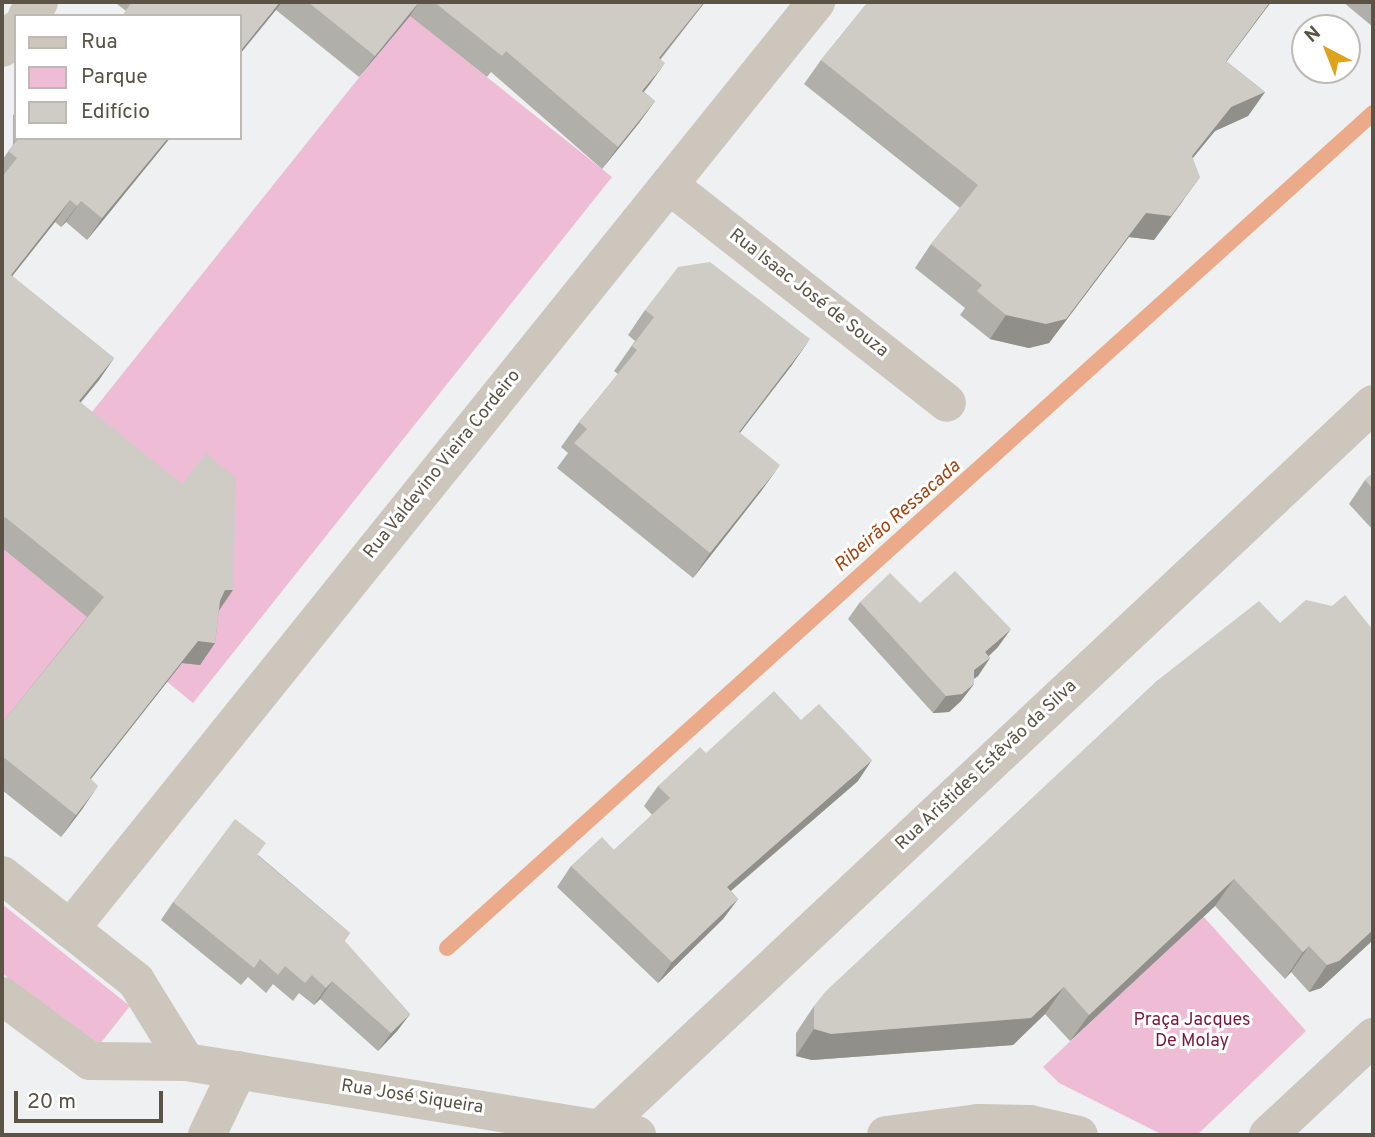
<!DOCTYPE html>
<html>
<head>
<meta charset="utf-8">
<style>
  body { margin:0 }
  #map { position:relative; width:1375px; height:1137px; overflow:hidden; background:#eef0f1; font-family:Overpass,sans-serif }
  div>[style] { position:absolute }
  .green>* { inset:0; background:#eebdd5 }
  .stream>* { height:16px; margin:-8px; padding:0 8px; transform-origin:8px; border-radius:8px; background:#ebab8a }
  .minor>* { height:38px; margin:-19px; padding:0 19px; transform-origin:19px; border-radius:19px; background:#cdc6bc }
  .wall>* { inset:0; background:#b1afa9 }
  .shaded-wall>* { inset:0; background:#908f8a }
  .building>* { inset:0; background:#ceccc5 }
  span { translate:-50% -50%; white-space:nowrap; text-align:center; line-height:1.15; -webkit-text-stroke:6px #fff; paint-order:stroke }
  .street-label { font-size:18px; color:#5b5346 }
  .park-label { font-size:18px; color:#7c183d }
  .water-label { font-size:19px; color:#a7420d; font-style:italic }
  .frame { position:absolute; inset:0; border:4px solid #5b5346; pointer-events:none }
  .legend { position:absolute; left:14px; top:14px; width:228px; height:126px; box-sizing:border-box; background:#fff; border:2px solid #bdbab5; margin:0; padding:9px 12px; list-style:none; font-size:21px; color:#5b5346 }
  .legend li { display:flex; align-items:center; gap:14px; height:35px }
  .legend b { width:35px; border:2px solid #bdbab5 }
  .north { position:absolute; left:1291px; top:14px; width:70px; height:70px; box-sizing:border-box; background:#fff; border:2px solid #bdbab5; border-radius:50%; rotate:318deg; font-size:19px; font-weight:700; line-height:28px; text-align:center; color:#5b5346 }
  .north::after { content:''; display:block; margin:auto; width:24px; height:32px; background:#dea21b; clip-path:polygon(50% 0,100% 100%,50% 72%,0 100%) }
  .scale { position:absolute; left:14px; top:1091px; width:149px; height:32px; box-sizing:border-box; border:4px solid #5b5346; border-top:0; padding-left:9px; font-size:21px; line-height:24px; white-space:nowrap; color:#5b5346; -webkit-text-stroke:5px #fff; paint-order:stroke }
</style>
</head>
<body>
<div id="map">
  <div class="green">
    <i style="clip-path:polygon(409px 15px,612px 177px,193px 703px,137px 657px,167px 506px,76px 432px)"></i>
    <i style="clip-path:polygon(2px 548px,89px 618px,2px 726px)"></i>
    <i style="clip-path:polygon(2px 904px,130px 1006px,96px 1049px,2px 973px)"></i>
    <i style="clip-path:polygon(1203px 916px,1306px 1031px,1197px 1135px,1163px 1135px,1059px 1083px,1043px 1067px)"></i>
  </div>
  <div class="stream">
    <i style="left:447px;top:948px;width:1247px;rotate:-42.04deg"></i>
  </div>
  <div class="minor">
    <i style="left:27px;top:16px;width:18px;rotate:-49deg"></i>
    <i style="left:2px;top:48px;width:23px;rotate:-52deg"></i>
    <i style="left:669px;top:185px;width:353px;rotate:38.1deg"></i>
    <i style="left:2px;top:875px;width:171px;rotate:38.3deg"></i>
    <i style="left:136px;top:981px;width:95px;rotate:58.3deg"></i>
    <i style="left:70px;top:929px;width:1190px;rotate:-51.17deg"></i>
    <i style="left:2px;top:996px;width:109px;rotate:36.5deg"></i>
    <i style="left:90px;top:1061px;width:96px;rotate:0.6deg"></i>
    <i style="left:186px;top:1062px;width:457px;rotate:9.2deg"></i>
    <i style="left:600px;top:1129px;width:1060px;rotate:-43.16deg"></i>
    <i style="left:207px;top:1135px;width:72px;rotate:-64.5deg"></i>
    <i style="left:886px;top:1135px;width:93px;rotate:-7.4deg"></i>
    <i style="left:978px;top:1123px;width:52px;rotate:1.1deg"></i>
    <i style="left:1030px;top:1124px;width:50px;rotate:12.7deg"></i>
    <i style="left:1268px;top:1135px;width:144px;rotate:-43deg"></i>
  </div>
  <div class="wall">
    <i style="clip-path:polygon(119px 2px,705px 2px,661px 59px,650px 84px,644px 92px,655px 101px,639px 123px,602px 169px,491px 72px,487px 77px,410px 16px,359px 77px,276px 10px,126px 11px,117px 4px)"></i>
    <i style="clip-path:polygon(868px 2px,1271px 2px,1226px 61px,1265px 92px,1248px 116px,1215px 131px,1192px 158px,1183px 201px,1154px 240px,1129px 237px,1049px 343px,1029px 348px,990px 339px,960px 315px,965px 308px,915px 268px,931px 244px,960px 208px,804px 84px,821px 60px)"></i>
    <i style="clip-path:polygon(1343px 2px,1373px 2px,1373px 27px)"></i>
    <i style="clip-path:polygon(16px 112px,16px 138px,170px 138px,87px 240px,66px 222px,61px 227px,55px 222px,12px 276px,114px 358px,99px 380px,80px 402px,219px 610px,215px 643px,200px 665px,182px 663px,91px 779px,83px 808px,61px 837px,2px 790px,2px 723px,87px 617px,2px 548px,2px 160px,13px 145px,13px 115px)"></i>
    <i style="clip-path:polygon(645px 310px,792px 365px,740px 433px,762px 490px,693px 578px,557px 468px,568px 453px,561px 447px,579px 422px,618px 374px,614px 371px,635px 341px,628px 335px)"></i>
    <i style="clip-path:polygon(1373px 473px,1373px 530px,1349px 504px,1365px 480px)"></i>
    <i style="clip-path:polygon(860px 602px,920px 603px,998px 647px,989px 656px,990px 658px,978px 676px,974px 678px,974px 684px,961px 701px,949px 712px,933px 713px,848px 619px)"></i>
    <i style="clip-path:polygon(1158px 680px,1373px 940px,1321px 988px,1309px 992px,1291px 972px,1285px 979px,1215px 906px,1070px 1041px,1045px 1014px,1013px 1045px,812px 1060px,796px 1056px,796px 1033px,814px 1006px)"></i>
    <i style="clip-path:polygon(706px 753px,858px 781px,731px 891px,738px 899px,723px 919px,658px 983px,557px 887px,571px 866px,614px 850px,652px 815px,644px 806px,658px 786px)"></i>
    <i style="clip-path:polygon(258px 855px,350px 933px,344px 941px,410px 1014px,397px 1031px,378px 1051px,320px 999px,314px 1005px,299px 993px,293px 1001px,273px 984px,266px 993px,248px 977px,241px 985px,161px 920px,173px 902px)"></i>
  </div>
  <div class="shaded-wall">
    <i style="clip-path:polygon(280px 2px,282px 2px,276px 10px,240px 54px,240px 51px)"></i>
    <i style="clip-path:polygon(419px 2px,410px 16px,359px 77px,375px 56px)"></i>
    <i style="clip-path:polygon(704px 2px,705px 2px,644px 79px,659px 58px)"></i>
    <i style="clip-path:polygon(1270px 2px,1271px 2px,1209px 85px,1226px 61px)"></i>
    <i style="clip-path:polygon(665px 63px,650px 84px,627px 112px,642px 91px)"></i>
    <i style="clip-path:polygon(1265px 92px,1248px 116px,1215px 131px,1175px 180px,1192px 156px,1231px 107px)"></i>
    <i style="clip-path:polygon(655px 101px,639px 123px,602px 169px,618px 147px)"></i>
    <i style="clip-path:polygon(168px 138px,170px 138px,87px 240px,102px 218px)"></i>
    <i style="clip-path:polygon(1200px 177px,1154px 240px,1129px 237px,1049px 343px,1029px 348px,990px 339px,1006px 315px,1146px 213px)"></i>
    <i style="clip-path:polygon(70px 200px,55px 222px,2px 289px,11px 275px)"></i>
    <i style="clip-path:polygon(81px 201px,66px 222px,61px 227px,77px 206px)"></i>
    <i style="clip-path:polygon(810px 339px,792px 365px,721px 457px,739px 432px)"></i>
    <i style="clip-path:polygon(114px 358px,99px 380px,64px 423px,79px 401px)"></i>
    <i style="clip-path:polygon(780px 465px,762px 490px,693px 578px,710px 553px)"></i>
    <i style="clip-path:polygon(225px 590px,233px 590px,218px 612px,209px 612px)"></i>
    <i style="clip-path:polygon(1011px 629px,998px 647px,973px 670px,985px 652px)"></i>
    <i style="clip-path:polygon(198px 641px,215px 643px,200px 665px,182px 663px,74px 800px,90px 778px)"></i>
    <i style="clip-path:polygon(990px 658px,978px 676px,962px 688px,974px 670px)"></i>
    <i style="clip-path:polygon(974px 684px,961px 701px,949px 712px,933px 713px,946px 696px)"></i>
    <i style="clip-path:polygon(872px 760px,858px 781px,712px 907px,727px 887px)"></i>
    <i style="clip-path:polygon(98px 786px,83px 808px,61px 837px,76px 815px)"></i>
    <i style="clip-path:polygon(1234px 879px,1215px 906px,1070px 1041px,1089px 1015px)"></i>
    <i style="clip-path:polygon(738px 899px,723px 919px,658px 983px,672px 962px)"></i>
    <i style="clip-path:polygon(1373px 930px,1373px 940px,1321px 988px,1309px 992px,1327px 965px)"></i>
    <i style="clip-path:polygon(1309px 946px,1291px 972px,1285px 979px,1303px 952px)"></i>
    <i style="clip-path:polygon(332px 981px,320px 999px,314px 1005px,326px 988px)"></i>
    <i style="clip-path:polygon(1064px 987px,1045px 1014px,1013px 1045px,812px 1060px,796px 1056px,814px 1029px)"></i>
    <i style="clip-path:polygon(410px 1014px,397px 1031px,378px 1051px,391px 1033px)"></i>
  </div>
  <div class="building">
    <i style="clip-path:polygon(132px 2px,280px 2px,240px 51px,240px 16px,122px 16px)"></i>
    <i style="clip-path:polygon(308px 2px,419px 2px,375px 56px)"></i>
    <i style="clip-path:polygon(434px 2px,704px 2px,659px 58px,665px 63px,642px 91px,655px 101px,618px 147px,506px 51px,502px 56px)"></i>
    <i style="clip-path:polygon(868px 2px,1270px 2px,1226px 61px,1265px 92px,1231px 107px,1192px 156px,1200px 177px,1171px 216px,1146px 213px,1066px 319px,1046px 324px,1006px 315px,977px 291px,982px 285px,931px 244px,978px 185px,821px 60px)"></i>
    <i style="clip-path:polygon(19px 138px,168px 138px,102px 218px,81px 201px,77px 206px,70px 200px,11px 275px,114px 358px,79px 401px,182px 484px,206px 453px,236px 478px,233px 590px,225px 590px,220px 601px,215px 643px,198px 641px,90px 778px,98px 786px,76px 815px,2px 756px,2px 723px,104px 597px,5px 517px,2px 521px,2px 177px,17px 158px,8px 151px)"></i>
    <i style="clip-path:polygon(710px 262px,810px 339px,739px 432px,780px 465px,710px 553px,574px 443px,587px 429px,579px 422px,637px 350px,632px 346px,654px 317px,645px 310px,678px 267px)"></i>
    <i style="clip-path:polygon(1373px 473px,1373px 489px,1365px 480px)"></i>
    <i style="clip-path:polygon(955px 571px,1011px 629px,985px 652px,990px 658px,974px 670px,974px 684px,962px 694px,946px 696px,860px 602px,890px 573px,920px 603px)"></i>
    <i style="clip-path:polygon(1345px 595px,1373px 630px,1373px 930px,1339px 961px,1327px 965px,1309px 946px,1303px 952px,1234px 879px,1089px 1015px,1064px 987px,1031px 1018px,831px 1034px,814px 1029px,814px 1006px,825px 992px,1158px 680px,1259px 601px,1280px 623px,1306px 600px,1332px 606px)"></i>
    <i style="clip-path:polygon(774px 691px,801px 720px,819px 704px,872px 760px,727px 887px,738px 899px,672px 962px,571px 866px,602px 837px,614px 850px,670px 798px,658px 786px,700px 747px,706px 753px)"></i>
    <i style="clip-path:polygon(235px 819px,266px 843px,257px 855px,350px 933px,344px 940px,410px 1014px,391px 1033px,332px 981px,326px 988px,312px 975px,305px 983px,285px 966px,278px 975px,260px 959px,254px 968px,173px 902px)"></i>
  </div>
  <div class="street-label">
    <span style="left:808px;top:294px;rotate:38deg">Rua Isaac José de Souza</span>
    <span style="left:443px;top:465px;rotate:-51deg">Rua Valdevino Vieira Cordeiro</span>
    <span style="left:987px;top:766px;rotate:-43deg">Rua Aristides Estêvão da Silva</span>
    <span style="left:412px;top:1098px;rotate:9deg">Rua José Siqueira</span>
  </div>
  <div class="park-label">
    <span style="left:1192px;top:1032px">Praça Jacques<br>De Molay</span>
  </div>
  <div class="water-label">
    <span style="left:898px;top:517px;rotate:-41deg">Ribeirão Ressacada</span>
  </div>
  <div class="frame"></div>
  <ul class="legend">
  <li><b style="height:9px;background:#cdc6bc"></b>Rua</li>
  <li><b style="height:19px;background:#eebdd5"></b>Parque</li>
  <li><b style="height:19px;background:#ceccc5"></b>Edifício</li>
  </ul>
  <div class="north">N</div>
  <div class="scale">20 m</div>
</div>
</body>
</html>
